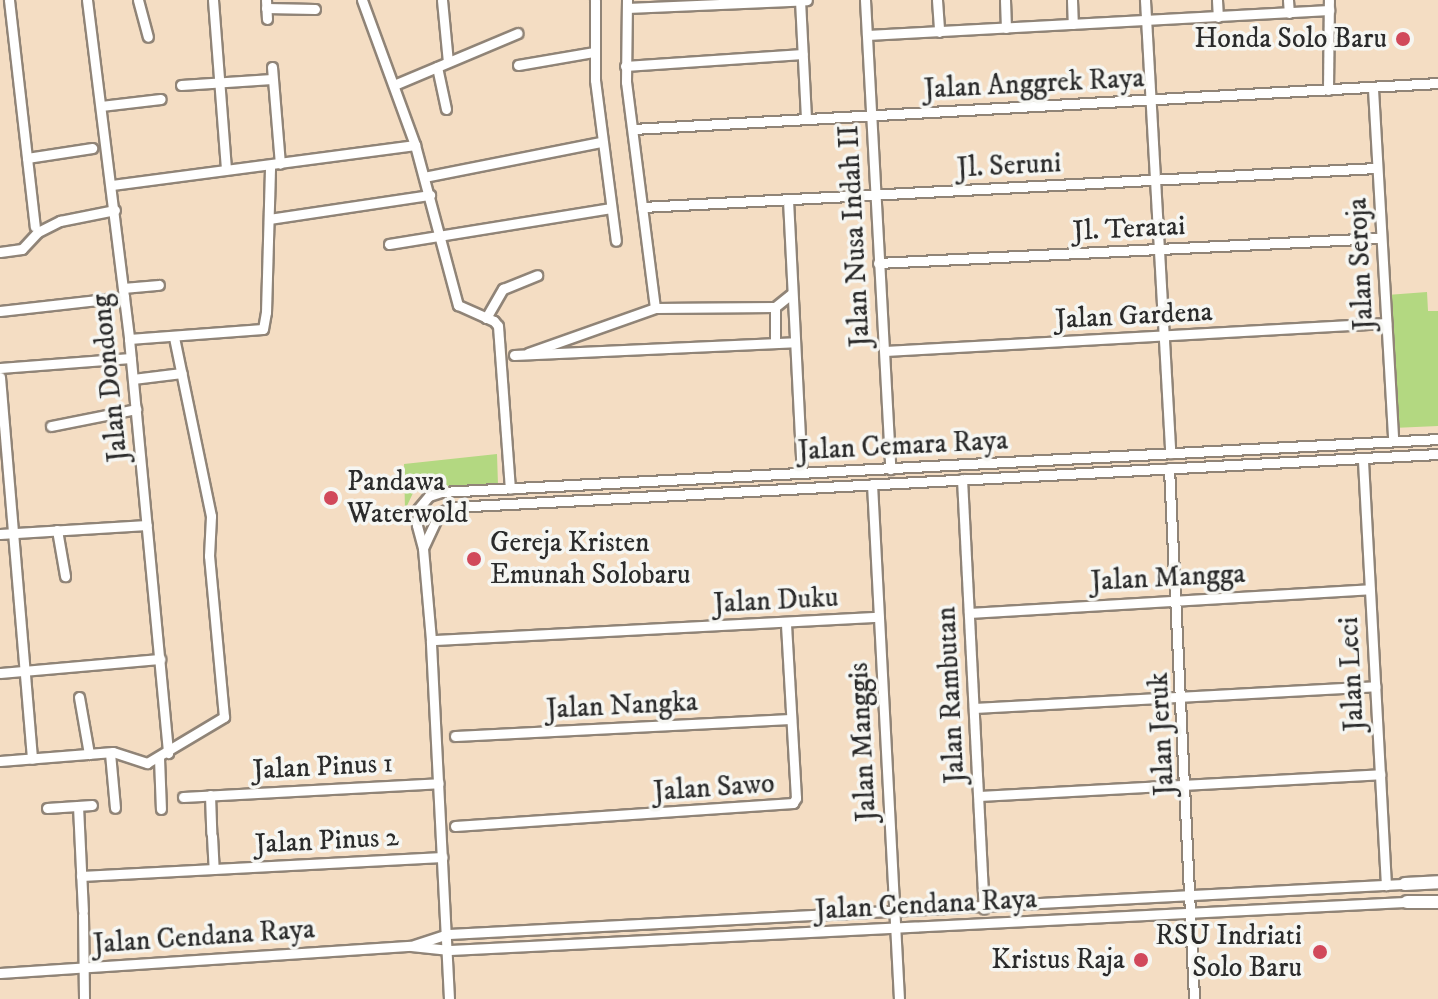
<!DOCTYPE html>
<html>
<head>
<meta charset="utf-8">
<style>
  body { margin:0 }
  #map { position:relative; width:1438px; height:999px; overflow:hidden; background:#f4ddc3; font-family:"IM FELL DW Pica",serif }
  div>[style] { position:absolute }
  .green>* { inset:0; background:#b3d881 }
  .roads { filter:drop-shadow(2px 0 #908477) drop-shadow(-2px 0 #908477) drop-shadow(0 2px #908477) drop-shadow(0 -2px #908477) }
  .minor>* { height:9px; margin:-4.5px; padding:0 4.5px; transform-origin:4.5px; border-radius:4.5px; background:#fff }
  .tertiary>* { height:12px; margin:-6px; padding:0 6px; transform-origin:6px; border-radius:6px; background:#fff }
  .dots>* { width:22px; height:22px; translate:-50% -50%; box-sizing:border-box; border:4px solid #f6f6f2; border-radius:50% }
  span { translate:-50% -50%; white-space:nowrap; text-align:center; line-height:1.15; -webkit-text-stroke:7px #f6f6f2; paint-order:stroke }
  .poi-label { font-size:28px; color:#2b2b2b }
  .right { translate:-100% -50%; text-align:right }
  .left { translate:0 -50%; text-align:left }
  .street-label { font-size:28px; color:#2b2b2b }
</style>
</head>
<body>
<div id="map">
  <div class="green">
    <i style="clip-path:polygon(1427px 292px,1428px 311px,1438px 311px,1438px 426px,1393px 428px,1387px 295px)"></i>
    <i style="clip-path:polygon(497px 454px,498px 485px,425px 489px,413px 493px,405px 510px,404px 464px)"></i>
  </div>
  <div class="roads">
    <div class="minor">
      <i style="left:9px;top:0;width:228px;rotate:83.5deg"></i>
      <i style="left:87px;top:0;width:342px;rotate:82.9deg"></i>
      <i style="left:129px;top:339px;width:416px;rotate:84.6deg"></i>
      <i style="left:138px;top:0;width:38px;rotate:75deg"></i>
      <i style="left:213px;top:0;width:170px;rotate:85.6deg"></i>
      <i style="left:266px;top:0;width:19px;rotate:87deg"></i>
      <i style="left:362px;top:0;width:154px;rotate:69.9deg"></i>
      <i style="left:415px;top:145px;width:166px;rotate:75deg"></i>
      <i style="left:458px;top:305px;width:39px;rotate:24deg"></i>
      <i style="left:494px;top:321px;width:6px;rotate:51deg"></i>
      <i style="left:498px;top:326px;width:163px;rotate:85.8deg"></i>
      <i style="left:442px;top:0;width:62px;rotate:84.5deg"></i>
      <i style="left:595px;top:0;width:80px;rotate:90deg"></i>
      <i style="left:595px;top:80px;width:162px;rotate:82.6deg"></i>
      <i style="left:800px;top:0;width:118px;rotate:87.1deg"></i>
      <i style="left:865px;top:0;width:470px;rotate:86.9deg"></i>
      <i style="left:937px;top:0;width:32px;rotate:86deg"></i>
      <i style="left:1005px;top:0;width:28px;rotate:88deg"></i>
      <i style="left:1072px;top:0;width:24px;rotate:88deg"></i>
      <i style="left:1145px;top:0;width:454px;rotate:86.8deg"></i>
      <i style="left:1217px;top:0;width:17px;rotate:87deg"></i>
      <i style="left:1288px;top:0;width:13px;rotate:86deg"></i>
      <i style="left:266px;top:8px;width:49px;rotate:1.2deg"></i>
      <i style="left:627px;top:8px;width:180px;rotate:-2.5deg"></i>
      <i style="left:867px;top:35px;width:463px;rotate:-3.1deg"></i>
      <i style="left:518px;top:65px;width:76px;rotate:-9.8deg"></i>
      <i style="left:625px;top:66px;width:178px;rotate:-3.9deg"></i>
      <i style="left:272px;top:67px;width:97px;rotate:85.3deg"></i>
      <i style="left:437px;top:67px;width:43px;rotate:77.9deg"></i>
      <i style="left:181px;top:85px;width:91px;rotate:-3.8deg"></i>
      <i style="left:394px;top:85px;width:134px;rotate:-22.8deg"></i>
      <i style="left:1373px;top:89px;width:349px;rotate:86.7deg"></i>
      <i style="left:1328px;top:90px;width:90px;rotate:-89.4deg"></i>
      <i style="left:101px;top:106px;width:60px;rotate:-6.7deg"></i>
      <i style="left:633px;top:129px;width:806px;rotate:-3.27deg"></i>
      <i style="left:27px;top:158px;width:66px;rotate:-8.7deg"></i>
      <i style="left:424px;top:177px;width:180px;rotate:-11.2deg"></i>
      <i style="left:112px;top:185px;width:306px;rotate:-7.5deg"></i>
      <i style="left:788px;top:200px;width:273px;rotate:87.1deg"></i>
      <i style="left:642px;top:207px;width:736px;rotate:-3.04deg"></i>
      <i style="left:269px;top:219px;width:163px;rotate:-8.5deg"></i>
      <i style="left:389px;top:244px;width:225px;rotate:-9.2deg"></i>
      <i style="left:0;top:252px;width:22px;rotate:-8deg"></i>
      <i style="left:22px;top:249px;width:23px;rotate:-47deg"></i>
      <i style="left:38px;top:232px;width:25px;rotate:-27deg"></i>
      <i style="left:60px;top:221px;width:56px;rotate:-11.3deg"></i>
      <i style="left:878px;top:263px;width:504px;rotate:-2.85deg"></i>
      <i style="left:123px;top:288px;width:36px;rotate:-5deg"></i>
      <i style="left:655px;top:308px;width:120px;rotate:-0.5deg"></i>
      <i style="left:0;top:311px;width:125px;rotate:-6.4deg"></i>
      <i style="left:486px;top:318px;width:34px;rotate:-60deg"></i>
      <i style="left:503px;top:289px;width:37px;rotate:-22deg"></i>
      <i style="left:129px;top:339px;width:134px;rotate:-4.3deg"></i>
      <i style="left:263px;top:329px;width:17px;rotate:-80deg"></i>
      <i style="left:266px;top:312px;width:146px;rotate:-88.4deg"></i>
      <i style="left:775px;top:343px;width:36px;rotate:-90deg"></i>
      <i style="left:775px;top:307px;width:22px;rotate:-39deg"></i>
      <i style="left:885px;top:351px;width:502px;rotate:-3.2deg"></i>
      <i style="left:528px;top:353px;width:135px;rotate:-19.5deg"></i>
      <i style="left:655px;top:308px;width:228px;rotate:-97.3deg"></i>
      <i style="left:626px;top:82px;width:82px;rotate:-89.3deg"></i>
      <i style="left:514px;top:355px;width:281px;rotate:-2.6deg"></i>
      <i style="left:0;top:368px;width:131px;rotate:-4.4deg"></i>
      <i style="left:0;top:377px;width:383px;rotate:85.2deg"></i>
      <i style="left:133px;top:379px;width:49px;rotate:-7deg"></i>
      <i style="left:51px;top:426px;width:87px;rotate:-11.3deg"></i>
      <i style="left:1363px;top:461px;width:425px;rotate:86.9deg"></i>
      <i style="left:1169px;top:468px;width:532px;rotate:87.3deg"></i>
      <i style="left:962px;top:479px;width:430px;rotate:87.1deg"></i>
      <i style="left:872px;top:484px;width:516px;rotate:87deg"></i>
      <i style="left:57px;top:530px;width:47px;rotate:80.1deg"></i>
      <i style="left:0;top:534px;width:147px;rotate:-3.5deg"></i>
      <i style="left:423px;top:548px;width:38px;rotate:-65deg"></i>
      <i style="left:439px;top:513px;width:15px;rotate:-23deg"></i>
      <i style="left:453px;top:507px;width:986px;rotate:-3.08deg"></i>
      <i style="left:969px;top:613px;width:401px;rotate:-3.4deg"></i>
      <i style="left:435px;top:640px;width:444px;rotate:-3deg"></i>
      <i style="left:0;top:673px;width:161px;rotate:-5deg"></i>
      <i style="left:79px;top:697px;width:58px;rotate:80deg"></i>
      <i style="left:974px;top:708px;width:402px;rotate:-3.1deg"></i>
      <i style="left:455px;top:736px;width:336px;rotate:-2.9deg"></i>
      <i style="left:110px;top:753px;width:55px;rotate:84.8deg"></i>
      <i style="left:159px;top:758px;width:51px;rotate:87.8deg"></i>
      <i style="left:0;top:761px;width:113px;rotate:-4.6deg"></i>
      <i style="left:113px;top:752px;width:36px;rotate:18deg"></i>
      <i style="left:147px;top:763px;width:90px;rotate:-30.9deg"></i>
      <i style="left:224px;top:717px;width:162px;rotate:-95.3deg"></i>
      <i style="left:209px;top:556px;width:40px;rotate:-87.1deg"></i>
      <i style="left:211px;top:516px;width:182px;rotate:-101.7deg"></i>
      <i style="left:210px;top:795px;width:38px;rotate:88deg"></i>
      <i style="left:979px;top:796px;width:402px;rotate:-3.1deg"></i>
      <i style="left:183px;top:797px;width:256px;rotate:-3.1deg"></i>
      <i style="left:78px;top:806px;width:105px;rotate:87.3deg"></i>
      <i style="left:47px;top:808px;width:45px;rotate:-3.8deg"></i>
      <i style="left:455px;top:826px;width:339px;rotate:-3.9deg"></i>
      <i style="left:793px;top:803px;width:6px;rotate:-59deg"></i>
      <i style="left:796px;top:798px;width:176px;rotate:-93.3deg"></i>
      <i style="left:212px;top:836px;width:33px;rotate:87deg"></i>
      <i style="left:81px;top:876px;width:362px;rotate:-3deg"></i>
      <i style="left:83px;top:915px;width:84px;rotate:89.3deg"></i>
      <i style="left:449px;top:934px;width:955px;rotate:-3deg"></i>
      <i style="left:414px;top:945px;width:33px;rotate:-18deg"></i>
      <i style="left:450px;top:950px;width:956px;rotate:-2.88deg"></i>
      <i style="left:0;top:973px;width:412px;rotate:-3.8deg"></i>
      <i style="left:411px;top:946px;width:36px;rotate:6deg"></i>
      <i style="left:449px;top:999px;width:359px;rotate:-92.9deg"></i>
      <i style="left:431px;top:640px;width:92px;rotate:-95deg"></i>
      <i style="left:423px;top:548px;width:24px;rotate:-105deg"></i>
      <i style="left:417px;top:525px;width:16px;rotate:-86deg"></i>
      <i style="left:418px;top:509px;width:17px;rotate:-50deg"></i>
      <i style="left:429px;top:496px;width:13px;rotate:-18deg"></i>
      <i style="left:441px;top:492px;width:998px;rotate:-3.04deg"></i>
    </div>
    <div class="tertiary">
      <i style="left:1405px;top:884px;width:33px;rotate:-3deg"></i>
      <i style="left:1407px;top:902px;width:31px"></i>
    </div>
  </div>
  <div class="dots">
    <i style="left:1403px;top:39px;background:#d1495b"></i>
    <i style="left:331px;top:498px;background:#d1495b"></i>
    <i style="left:474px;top:559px;background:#d1495b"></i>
    <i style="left:1320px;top:952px;background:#d1495b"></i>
    <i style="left:1141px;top:960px;background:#d1495b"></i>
  </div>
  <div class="poi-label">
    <span class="right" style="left:1387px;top:39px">Honda Solo Baru</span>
    <span class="left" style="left:347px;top:498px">Pandawa<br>Waterwold</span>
    <span class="left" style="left:490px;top:559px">Gereja Kristen<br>Emunah Solobaru</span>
    <span class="right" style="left:1302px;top:952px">RSU Indriati<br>Solo Baru</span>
    <span class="right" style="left:1125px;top:960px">Kristus Raja</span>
  </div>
  <div class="street-label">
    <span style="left:1034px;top:84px;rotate:-3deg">Jalan Anggrek Raya</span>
    <span style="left:1009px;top:166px;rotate:-3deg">Jl. Seruni</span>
    <span style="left:1129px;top:229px;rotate:-3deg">Jl. Teratai</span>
    <span style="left:855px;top:236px;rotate:-93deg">Jalan Nusa Indah II</span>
    <span style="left:1361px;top:264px;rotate:-93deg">Jalan Seroja</span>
    <span style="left:1134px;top:316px;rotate:-3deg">Jalan Gardena</span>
    <span style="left:110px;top:378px;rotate:-96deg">Jalan Dondong</span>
    <span style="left:903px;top:446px;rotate:-3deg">Jalan Cemara Raya</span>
    <span style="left:1168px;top:578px;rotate:-3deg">Jalan Mangga</span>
    <span style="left:776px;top:601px;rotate:-3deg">Jalan Duku</span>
    <span style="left:1352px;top:674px;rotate:-93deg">Jalan Leci</span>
    <span style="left:951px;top:695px;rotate:-93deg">Jalan Rambutan</span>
    <span style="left:622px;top:706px;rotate:-3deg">Jalan Nangka</span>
    <span style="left:1162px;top:734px;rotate:-93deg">Jalan Jeruk</span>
    <span style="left:863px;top:742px;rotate:-93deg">Jalan Manggis</span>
    <span style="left:323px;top:767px;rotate:-3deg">Jalan Pinus 1</span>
    <span style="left:714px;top:788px;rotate:-4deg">Jalan Sawo</span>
    <span style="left:327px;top:841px;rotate:-3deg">Jalan Pinus 2</span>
    <span style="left:926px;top:905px;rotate:-3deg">Jalan Cendana Raya</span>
    <span style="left:204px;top:937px;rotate:-4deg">Jalan Cendana Raya</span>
  </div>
</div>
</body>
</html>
